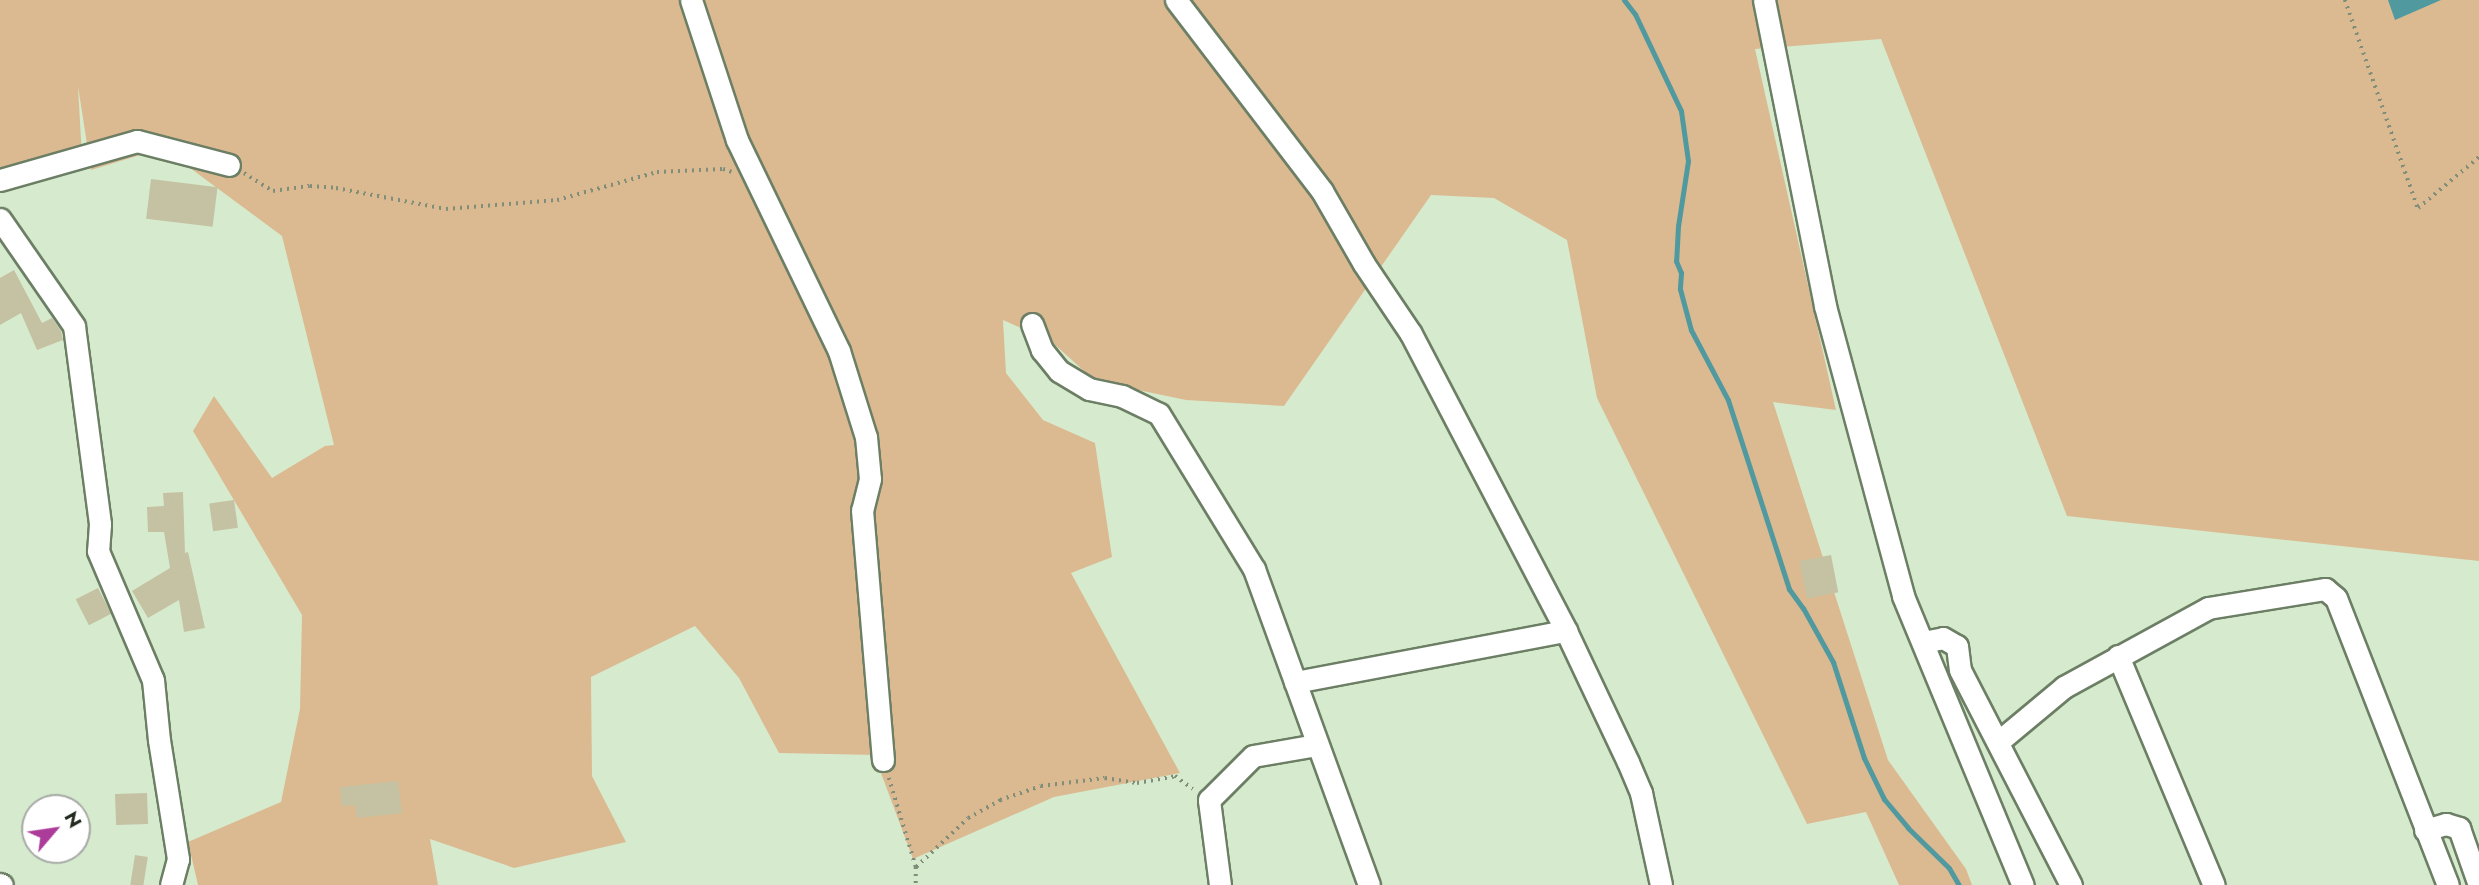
<!DOCTYPE html>
<html>
<head>
<meta charset="utf-8">
<style>
  body { margin:0 }
  #map { position:relative; width:2479px; height:885px; overflow:hidden; background:#d6ebce; font-family:Jost,sans-serif }
  div>[style] { position:absolute }
  .green>* { inset:0; background:#dbba92 }
  .water>* { inset:0; background:#50999f }
  .stream>* { height:5px; margin:-2.5px; padding:0 2.5px; transform-origin:2.5px; border-radius:2.5px; background:#50999f }
  .building>* { inset:0; background:#c4c2a2; transform-origin:0 0 }
  .path>* { height:3.5px; margin-top:-1.75px; transform-origin:0; background:repeating-linear-gradient(90deg,#7f8d79 0 2px,transparent 0 7px) }
  .roads { filter:drop-shadow(2px 0 #6c7f65) drop-shadow(-2px 0 #6c7f65) drop-shadow(0 2px #6c7f65) drop-shadow(0 -2px #6c7f65) }
  .minor>* { height:21px; margin:-10.5px; padding:0 10.5px; transform-origin:10.5px; border-radius:10.5px; background:#fff }
  span { translate:-50% -50%; white-space:nowrap; text-align:center; line-height:1.15; -webkit-text-stroke:5px #fff; paint-order:stroke }
  .north { position:absolute; left:21px; top:794px; width:70px; height:70px; box-sizing:border-box; background:#fff; border:2px solid #a7aba6; border-radius:50%; rotate:61deg; font-size:19px; font-weight:700; line-height:28px; text-align:center; color:#242c21 }
  .north::after { content:''; display:block; margin:auto; width:24px; height:32px; background:#ac3c99; clip-path:polygon(50% 0,100% 100%,50% 72%,0 100%) }
</style>
</head>
<body>
<div id="map">
  <div class="green">
    <i style="clip-path:polygon(0 0,2479px 0,2479px 561px,2067px 516px,1881px 39px,1755px 49px,1836px 410px,1773px 402px,1888px 760px,1966px 869px,1972px 885px,1899px 885px,1866px 812px,1807px 824px,1597px 398px,1567px 240px,1494px 198px,1431px 195px,1284px 406px,1186px 400px,1095px 381px,1052px 342px,1003px 320px,1006px 373px,1043px 420px,1095px 443px,1112px 557px,1071px 573px,1180px 773px,1054px 797px,913px 859px,878px 765px,877px 755px,779px 753px,739px 678px,695px 626px,591px 677px,592px 776px,626px 842px,514px 868px,430px 839px,438px 885px,198px 885px,188px 842px,281px 802px,300px 709px,302px 615px,193px 431px,214px 396px,272px 478px,325px 446px,334px 445px,282px 236px,163px 148px,91px 170px,78px 86px,82px 157px,0 180px)"></i>
  </div>
  <div class="water">
    <i style="clip-path:polygon(2388px 0,2441px 0,2395px 20px)"></i>
  </div>
  <div class="stream">
    <i style="left:1624px;top:0;width:18px;rotate:52deg"></i>
    <i style="left:1635px;top:14px;width:107px;rotate:64.6deg"></i>
    <i style="left:1681px;top:111px;width:50px;rotate:82deg"></i>
    <i style="left:1688px;top:161px;width:66px;rotate:98.7deg"></i>
    <i style="left:1678px;top:226px;width:35px;rotate:93deg"></i>
    <i style="left:1676px;top:261px;width:13px;rotate:67deg"></i>
    <i style="left:1681px;top:273px;width:16px;rotate:94deg"></i>
    <i style="left:1680px;top:289px;width:42px;rotate:75deg"></i>
    <i style="left:1691px;top:330px;width:79px;rotate:62.1deg"></i>
    <i style="left:1728px;top:400px;width:199px;rotate:72.1deg"></i>
    <i style="left:1789px;top:589px;width:24px;rotate:54deg"></i>
    <i style="left:1803px;top:608px;width:62px;rotate:60.9deg"></i>
    <i style="left:1833px;top:662px;width:101px;rotate:72.1deg"></i>
    <i style="left:1864px;top:758px;width:46px;rotate:64deg"></i>
    <i style="left:1884px;top:799px;width:38px;rotate:50deg"></i>
    <i style="left:1908px;top:828px;width:57px;rotate:44.3deg"></i>
    <i style="left:1949px;top:868px;width:20px;rotate:60deg"></i>
  </div>
  <div class="building">
    <i style="left:151px;top:179px;width:67px;height:40px;rotate:7deg"></i>
    <i style="clip-path:polygon(14px 270px,42px 323px,52px 318px,61px 331px,63px 340px,37px 350px,21px 313px,0 325px,0 278px)"></i>
    <i style="clip-path:polygon(183px 492px,185px 553px,188px 552px,205px 628px,184px 632px,179px 600px,148px 618px,132px 591px,170px 568px,164px 532px,148px 532px,147px 507px,164px 506px,163px 493px)"></i>
    <i style="left:234px;top:500px;width:28px;height:25px;rotate:82deg"></i>
    <i style="left:1831px;top:555px;width:38px;height:32px;rotate:79deg"></i>
    <i style="left:98px;top:588px;width:29px;height:25px;rotate:63deg"></i>
    <i style="clip-path:polygon(398px 781px,402px 813px,357px 818px,355px 805px,342px 806px,340px 787px)"></i>
    <i style="left:147px;top:793px;width:31px;height:32px;rotate:88deg"></i>
    <i style="left:135px;top:855px;width:13px;height:30px;rotate:9deg"></i>
  </div>
  <div class="path">
    <i style="left:2345px;top:0;width:220px;rotate:70.7deg"></i>
    <i style="left:2418px;top:208px;width:80px;rotate:-39.9deg"></i>
    <i style="left:244px;top:173px;width:34px;rotate:32deg"></i>
    <i style="left:273px;top:191px;width:37px;rotate:-8deg"></i>
    <i style="left:310px;top:186px;width:26px;rotate:4deg"></i>
    <i style="left:336px;top:188px;width:112px;rotate:10.8deg"></i>
    <i style="left:446px;top:209px;width:111px;rotate:-4.6deg"></i>
    <i style="left:557px;top:200px;width:104px;rotate:-15.6deg"></i>
    <i style="left:657px;top:172px;width:66px;rotate:-2.6deg"></i>
    <i style="left:723px;top:169px;width:9px;rotate:18deg"></i>
    <i style="left:889px;top:778px;width:93px;rotate:73.1deg"></i>
    <i style="left:916px;top:867px;width:18px;rotate:90deg"></i>
    <i style="left:916px;top:867px;width:71px;rotate:-43.3deg"></i>
    <i style="left:968px;top:818px;width:37px;rotate:-29deg"></i>
    <i style="left:1000px;top:800px;width:43px;rotate:-18.9deg"></i>
    <i style="left:1041px;top:786px;width:64px;rotate:-7.1deg"></i>
    <i style="left:1105px;top:778px;width:32px;rotate:9deg"></i>
    <i style="left:1137px;top:783px;width:39px;rotate:-10deg"></i>
    <i style="left:1175px;top:776px;width:22px;rotate:36deg"></i>
  </div>
  <div class="roads">
    <div class="minor">
      <i style="left:691px;top:0;width:147px;rotate:71.8deg"></i>
      <i style="left:737px;top:140px;width:234px;rotate:64.2deg"></i>
      <i style="left:839px;top:351px;width:90px;rotate:72.6deg"></i>
      <i style="left:866px;top:437px;width:42px;rotate:84.6deg"></i>
      <i style="left:870px;top:479px;width:32px;rotate:104deg"></i>
      <i style="left:862px;top:510px;width:251px;rotate:85.2deg"></i>
      <i style="left:1176px;top:0;width:240px;rotate:52.6deg"></i>
      <i style="left:1322px;top:191px;width:84px;rotate:60.1deg"></i>
      <i style="left:1364px;top:264px;width:84px;rotate:56.1deg"></i>
      <i style="left:1411px;top:334px;width:335px;rotate:62.4deg"></i>
      <i style="left:1566px;top:631px;width:145px;rotate:64.7deg"></i>
      <i style="left:1628px;top:762px;width:34px;rotate:67deg"></i>
      <i style="left:1641px;top:793px;width:94px;rotate:77.7deg"></i>
      <i style="left:1764px;top:0;width:312px;rotate:78.7deg"></i>
      <i style="left:1825px;top:306px;width:300px;rotate:74.9deg"></i>
      <i style="left:1903px;top:596px;width:313px;rotate:67.5deg"></i>
      <i style="left:0;top:180px;width:142px;rotate:-15.9deg"></i>
      <i style="left:137px;top:141px;width:95px;rotate:14.6deg"></i>
      <i style="left:0;top:219px;width:130px;rotate:55.3deg"></i>
      <i style="left:74px;top:326px;width:200px;rotate:82.5deg"></i>
      <i style="left:100px;top:524px;width:27px;rotate:94deg"></i>
      <i style="left:98px;top:551px;width:140px;rotate:66.9deg"></i>
      <i style="left:153px;top:680px;width:60px;rotate:84.3deg"></i>
      <i style="left:159px;top:740px;width:121px;rotate:80.9deg"></i>
      <i style="left:178px;top:859px;width:27px;rotate:105deg"></i>
      <i style="left:1032px;top:324px;width:28px;rotate:69deg"></i>
      <i style="left:1042px;top:350px;width:27px;rotate:51deg"></i>
      <i style="left:1059px;top:371px;width:35px;rotate:31deg"></i>
      <i style="left:1089px;top:389px;width:34px;rotate:12deg"></i>
      <i style="left:1122px;top:396px;width:41px;rotate:25.9deg"></i>
      <i style="left:1159px;top:414px;width:182px;rotate:58.5deg"></i>
      <i style="left:1254px;top:569px;width:336px;rotate:70deg"></i>
      <i style="left:1923px;top:642px;width:20px;rotate:-11deg"></i>
      <i style="left:1943px;top:638px;width:16px;rotate:30deg"></i>
      <i style="left:1957px;top:646px;width:24px;rotate:83deg"></i>
      <i style="left:1960px;top:670px;width:242px;rotate:62.7deg"></i>
      <i style="left:2118px;top:656px;width:248px;rotate:67.3deg"></i>
      <i style="left:1295px;top:682px;width:276px;rotate:-10.7deg"></i>
      <i style="left:1998px;top:742px;width:86px;rotate:-39.8deg"></i>
      <i style="left:2064px;top:687px;width:164px;rotate:-28.7deg"></i>
      <i style="left:2208px;top:608px;width:119px;rotate:-9.2deg"></i>
      <i style="left:2325px;top:589px;width:14px;rotate:39deg"></i>
      <i style="left:2336px;top:598px;width:308px;rotate:68.7deg"></i>
      <i style="left:2425px;top:830px;width:22px;rotate:-16deg"></i>
      <i style="left:2446px;top:824px;width:14px;rotate:17deg"></i>
      <i style="left:2459px;top:828px;width:60px;rotate:70.7deg"></i>
      <i style="left:0;top:884px;width:2px;rotate:27deg"></i>
      <i style="left:1220px;top:885px;width:86px;rotate:-97.4deg"></i>
      <i style="left:1209px;top:800px;width:62px;rotate:-45deg"></i>
      <i style="left:1253px;top:756px;width:65px;rotate:-9.8deg"></i>
    </div>
  </div>
  <div class="north">N</div>
</div>
</body>
</html>
